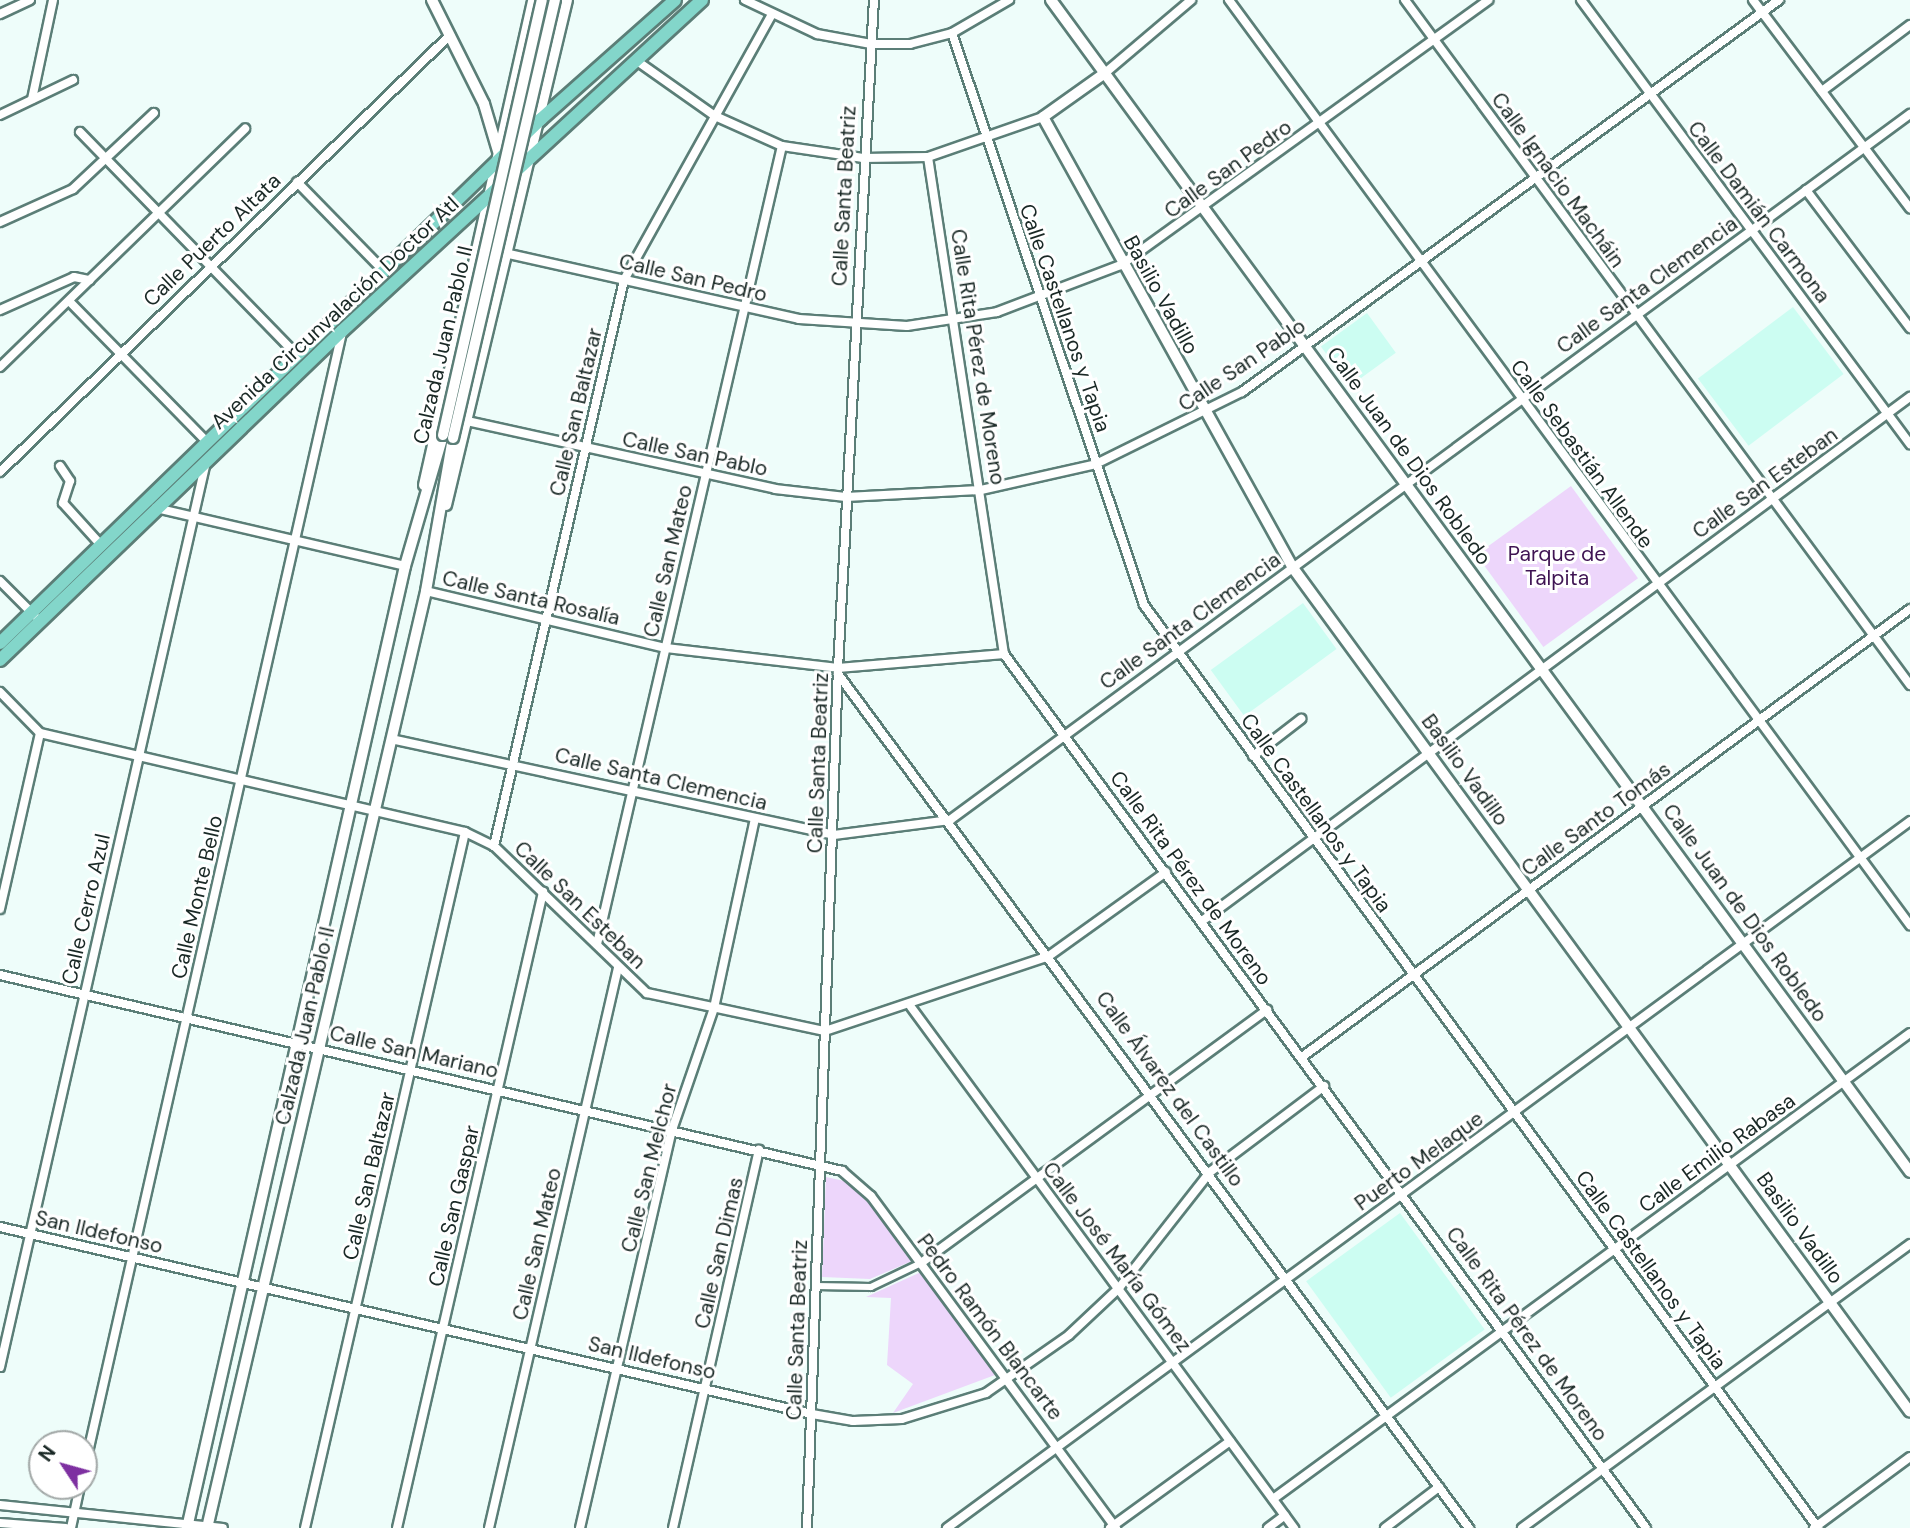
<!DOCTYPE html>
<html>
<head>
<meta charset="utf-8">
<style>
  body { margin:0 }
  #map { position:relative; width:1910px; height:1528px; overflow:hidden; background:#eefdfa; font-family:"DM Sans",sans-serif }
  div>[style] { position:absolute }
  .built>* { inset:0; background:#ccfdf2; transform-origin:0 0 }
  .green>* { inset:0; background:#edd6fb; transform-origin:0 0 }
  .roads { filter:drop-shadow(2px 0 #5b7e77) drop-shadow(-2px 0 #5b7e77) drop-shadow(0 2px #5b7e77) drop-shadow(0 -2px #5b7e77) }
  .pedestrian>* { height:6px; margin:-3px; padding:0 3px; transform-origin:3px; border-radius:3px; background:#fff }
  .minor>* { height:8px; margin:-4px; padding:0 4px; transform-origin:4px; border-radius:4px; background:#fff }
  .tertiary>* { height:10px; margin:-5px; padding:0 5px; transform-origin:5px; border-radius:5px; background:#fff }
  .secondary>* { height:10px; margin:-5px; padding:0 5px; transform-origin:5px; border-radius:5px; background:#fff }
  .primary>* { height:12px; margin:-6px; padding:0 6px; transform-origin:6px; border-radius:6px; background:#83d6ca }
  .bridges { filter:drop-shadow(2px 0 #5b7e77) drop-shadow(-2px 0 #5b7e77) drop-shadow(0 2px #5b7e77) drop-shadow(0 -2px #5b7e77) }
  .secondary-bridge>* { height:10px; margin:-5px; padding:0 5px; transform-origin:5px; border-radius:5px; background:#fff }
  span { translate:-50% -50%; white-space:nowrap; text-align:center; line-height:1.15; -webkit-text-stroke:6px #fff; paint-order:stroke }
  .street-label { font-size:21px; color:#192825 }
  .park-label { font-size:21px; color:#3f1453 }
  .north { position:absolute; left:28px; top:1430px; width:70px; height:70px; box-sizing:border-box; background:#fff; border:2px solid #a3a9a8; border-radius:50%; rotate:306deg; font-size:19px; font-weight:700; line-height:28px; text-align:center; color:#192825 }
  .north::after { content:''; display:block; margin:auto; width:24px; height:32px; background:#7e30a1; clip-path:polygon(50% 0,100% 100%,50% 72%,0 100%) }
</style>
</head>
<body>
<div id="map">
  <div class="built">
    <i style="left:1793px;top:307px;width:84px;height:119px;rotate:53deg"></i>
    <i style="left:1367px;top:313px;width:49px;height:57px;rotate:54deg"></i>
    <i style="left:1303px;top:603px;width:57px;height:114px;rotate:54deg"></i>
    <i style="left:1400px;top:1213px;width:144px;height:116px;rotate:54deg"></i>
  </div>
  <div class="green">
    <i style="left:1571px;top:486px;width:114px;height:117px;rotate:54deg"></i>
    <i style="clip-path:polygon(826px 1177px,849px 1182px,865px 1196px,912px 1261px,870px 1279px,822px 1277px)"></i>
    <i style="clip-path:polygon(921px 1272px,995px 1375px,893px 1413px,913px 1384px,887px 1365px,891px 1298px,866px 1297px)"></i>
  </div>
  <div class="roads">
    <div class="pedestrian">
      <i style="left:816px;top:1286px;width:55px;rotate:1deg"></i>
      <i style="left:871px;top:1287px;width:55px;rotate:-25.6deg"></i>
    </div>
    <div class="minor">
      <i style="left:745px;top:0;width:80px;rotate:25.3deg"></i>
      <i style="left:817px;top:34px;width:55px;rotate:10.5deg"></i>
      <i style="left:871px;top:44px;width:39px"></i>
      <i style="left:910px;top:44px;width:43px;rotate:-14.7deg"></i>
      <i style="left:952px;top:33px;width:66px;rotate:-30.1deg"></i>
      <i style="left:1229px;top:0;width:1149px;rotate:53.64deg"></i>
      <i style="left:1405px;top:0;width:851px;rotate:53.6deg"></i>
      <i style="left:1581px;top:0;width:553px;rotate:53.46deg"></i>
      <i style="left:1753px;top:0;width:261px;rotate:53deg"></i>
      <i style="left:0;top:14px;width:33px;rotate:-25deg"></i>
      <i style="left:952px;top:33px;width:603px;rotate:71.44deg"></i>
      <i style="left:1144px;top:605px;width:1143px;rotate:53.86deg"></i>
      <i style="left:637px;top:61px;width:95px;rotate:35.2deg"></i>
      <i style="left:715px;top:116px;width:73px;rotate:24.1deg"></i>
      <i style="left:782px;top:146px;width:82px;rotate:8.4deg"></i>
      <i style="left:863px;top:158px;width:65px;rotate:-0.9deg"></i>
      <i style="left:928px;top:157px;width:122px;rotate:-19.2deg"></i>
      <i style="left:1105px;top:73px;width:113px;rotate:-40.3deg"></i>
      <i style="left:1822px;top:91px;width:110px;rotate:-36.9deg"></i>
      <i style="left:32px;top:99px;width:101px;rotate:-78deg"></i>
      <i style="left:0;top:115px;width:81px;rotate:-25.6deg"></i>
      <i style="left:80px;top:132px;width:311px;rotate:45.8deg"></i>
      <i style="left:928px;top:157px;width:503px;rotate:81.31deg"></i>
      <i style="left:1004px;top:654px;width:1084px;rotate:53.7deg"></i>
      <i style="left:297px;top:182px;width:124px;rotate:45.7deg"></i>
      <i style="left:1806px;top:190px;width:173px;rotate:53deg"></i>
      <i style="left:0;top:222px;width:80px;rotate:-24.3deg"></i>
      <i style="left:73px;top:189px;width:111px;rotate:-43.2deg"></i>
      <i style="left:509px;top:254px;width:297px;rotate:12.6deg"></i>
      <i style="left:799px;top:319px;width:108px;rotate:3.7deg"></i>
      <i style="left:907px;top:326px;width:91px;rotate:-8.8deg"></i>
      <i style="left:997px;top:312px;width:133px;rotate:-20.8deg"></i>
      <i style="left:1121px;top:265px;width:453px;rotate:-35.8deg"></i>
      <i style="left:69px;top:301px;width:197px;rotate:45.6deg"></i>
      <i style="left:0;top:310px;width:81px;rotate:-24deg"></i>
      <i style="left:74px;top:277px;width:16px;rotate:11deg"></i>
      <i style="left:0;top:367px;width:342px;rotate:-44.2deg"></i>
      <i style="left:467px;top:421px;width:315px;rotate:12.4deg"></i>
      <i style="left:775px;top:489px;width:71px;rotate:6.4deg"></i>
      <i style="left:846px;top:497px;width:135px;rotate:-3deg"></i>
      <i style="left:981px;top:490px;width:118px;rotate:-12.7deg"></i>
      <i style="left:1096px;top:464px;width:163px;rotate:-26.3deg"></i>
      <i style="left:1242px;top:392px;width:665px;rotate:-36.13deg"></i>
      <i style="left:60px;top:466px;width:18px;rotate:56deg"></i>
      <i style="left:70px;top:481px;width:23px;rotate:108deg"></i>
      <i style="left:63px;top:503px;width:57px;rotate:47.9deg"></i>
      <i style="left:0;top:472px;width:627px;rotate:-44.16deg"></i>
      <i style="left:156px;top:508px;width:256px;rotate:13.1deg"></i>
      <i style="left:0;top:581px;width:49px;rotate:45deg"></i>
      <i style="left:426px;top:591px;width:247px;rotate:13.4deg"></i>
      <i style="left:666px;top:648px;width:173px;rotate:6.6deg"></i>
      <i style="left:838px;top:668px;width:167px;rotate:-4.8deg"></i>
      <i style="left:838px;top:674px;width:1062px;rotate:53.54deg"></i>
      <i style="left:0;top:692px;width:57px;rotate:45.7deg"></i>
      <i style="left:40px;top:733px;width:436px;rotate:13.1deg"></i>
      <i style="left:465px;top:832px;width:32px;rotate:26deg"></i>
      <i style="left:494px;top:846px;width:212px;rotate:43.9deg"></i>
      <i style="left:647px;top:993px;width:182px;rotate:12.1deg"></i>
      <i style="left:825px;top:1031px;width:236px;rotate:-18.5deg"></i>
      <i style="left:1049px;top:956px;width:144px;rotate:-35.7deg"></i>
      <i style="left:391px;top:739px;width:453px;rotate:12.2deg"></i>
      <i style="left:834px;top:835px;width:117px;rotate:-7.4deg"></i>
      <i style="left:950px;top:820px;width:1192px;rotate:-36.33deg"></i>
      <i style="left:1253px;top:756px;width:61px;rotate:-37.6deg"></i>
      <i style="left:494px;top:846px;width:581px;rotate:-77.06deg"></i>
      <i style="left:624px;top:280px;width:302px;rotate:-60.9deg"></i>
      <i style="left:0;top:909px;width:180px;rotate:-77.2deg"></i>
      <i style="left:1202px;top:921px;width:881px;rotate:-36.51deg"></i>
      <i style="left:597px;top:944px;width:819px;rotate:-76.95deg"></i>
      <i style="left:0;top:975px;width:865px;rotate:13.1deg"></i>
      <i style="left:842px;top:1171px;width:38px;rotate:41deg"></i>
      <i style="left:871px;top:1196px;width:413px;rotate:53.6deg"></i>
      <i style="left:911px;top:1007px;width:647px;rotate:53.68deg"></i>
      <i style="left:1302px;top:1057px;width:755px;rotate:-36.38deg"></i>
      <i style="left:0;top:1227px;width:833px;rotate:12.97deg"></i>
      <i style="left:812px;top:1414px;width:42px;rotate:9.7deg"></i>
      <i style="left:853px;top:1421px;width:49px;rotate:-2.3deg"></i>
      <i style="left:902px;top:1419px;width:88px;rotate:-17.2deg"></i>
      <i style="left:986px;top:1393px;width:101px;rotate:-34.9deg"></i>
      <i style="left:1069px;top:1335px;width:69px;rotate:-43.2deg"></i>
      <i style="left:1119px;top:1288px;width:147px;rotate:-51.9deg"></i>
      <i style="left:1210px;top:1172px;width:143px;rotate:-37deg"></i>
      <i style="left:921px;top:1263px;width:429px;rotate:-36.2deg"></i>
      <i style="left:0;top:1367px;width:924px;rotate:-77.18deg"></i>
      <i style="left:84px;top:1470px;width:1166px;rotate:-77.22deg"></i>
      <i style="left:1273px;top:1499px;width:789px;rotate:-36.19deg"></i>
      <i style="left:0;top:1505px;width:224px;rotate:5.9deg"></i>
      <i style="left:0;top:1523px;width:66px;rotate:4.3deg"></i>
      <i style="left:71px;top:1528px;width:43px;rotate:-77.9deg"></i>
      <i style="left:305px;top:1528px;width:714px;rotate:-77.05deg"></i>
      <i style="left:397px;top:1528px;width:653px;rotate:-77.07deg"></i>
      <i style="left:489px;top:1528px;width:575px;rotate:-77.03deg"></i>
      <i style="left:580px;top:1528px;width:408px;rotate:-77deg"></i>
      <i style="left:672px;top:1130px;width:129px;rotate:-71deg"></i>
      <i style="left:714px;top:1008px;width:194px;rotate:-77.8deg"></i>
      <i style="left:673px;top:1528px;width:388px;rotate:-77.2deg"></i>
      <i style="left:807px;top:1528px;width:861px;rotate:-87.94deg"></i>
      <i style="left:838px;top:668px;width:669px;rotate:-86.92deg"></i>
      <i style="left:947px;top:1528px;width:1195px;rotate:-36.28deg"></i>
      <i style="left:1110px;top:1528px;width:148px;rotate:-35.9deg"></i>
      <i style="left:1268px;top:1528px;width:21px;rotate:-37deg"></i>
      <i style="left:1385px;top:1528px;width:68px;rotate:-37.2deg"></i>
      <i style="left:1522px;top:1528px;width:481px;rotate:-36.2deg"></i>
      <i style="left:1814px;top:1528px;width:119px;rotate:-36.5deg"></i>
    </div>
    <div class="tertiary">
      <i style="left:432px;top:0;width:116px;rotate:63.4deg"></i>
      <i style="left:484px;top:104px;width:49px;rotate:73.4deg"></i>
      <i style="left:1051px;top:0;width:1453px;rotate:53.76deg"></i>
      <i style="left:1105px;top:73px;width:76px;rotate:144.6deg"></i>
      <i style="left:1043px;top:117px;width:516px;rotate:61deg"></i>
      <i style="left:1293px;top:568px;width:1045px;rotate:53.83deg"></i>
      <i style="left:424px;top:485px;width:497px;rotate:-77.3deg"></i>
      <i style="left:446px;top:505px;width:519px;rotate:-76.53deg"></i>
    </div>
    <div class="secondary">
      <i style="left:187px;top:1528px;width:986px;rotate:-77.23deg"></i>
      <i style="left:405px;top:566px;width:136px;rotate:-73.8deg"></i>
      <i style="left:207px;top:1528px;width:962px;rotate:-76.84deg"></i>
      <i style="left:426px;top:591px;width:155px;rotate:-80deg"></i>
    </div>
    <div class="primary">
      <i style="left:0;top:643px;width:753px;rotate:-44.09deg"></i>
      <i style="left:541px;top:119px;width:179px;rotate:-41.6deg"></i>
      <i style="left:0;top:660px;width:475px;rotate:-43.9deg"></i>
      <i style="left:342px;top:331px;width:489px;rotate:-42.6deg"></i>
    </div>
  </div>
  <div class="bridges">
    <div class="secondary-bridge">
      <i style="left:443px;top:435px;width:446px;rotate:-77.2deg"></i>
      <i style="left:453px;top:438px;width:450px;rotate:-76.9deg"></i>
    </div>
  </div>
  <div class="street-label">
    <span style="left:1228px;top:169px;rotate:-36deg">Calle San Pedro</span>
    <span style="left:1558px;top:180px;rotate:54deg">Calle Ignacio Macháin</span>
    <span style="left:844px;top:196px;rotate:-87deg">Calle Santa Beatriz</span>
    <span style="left:1759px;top:212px;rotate:53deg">Calle Damián Carmona</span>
    <span style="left:212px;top:240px;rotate:-44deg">Calle Puerto Altata</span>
    <span style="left:693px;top:278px;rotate:13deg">Calle San Pedro</span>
    <span style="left:1647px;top:285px;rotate:-36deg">Calle Santa Clemencia</span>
    <span style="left:1161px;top:295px;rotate:61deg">Basilio Vadillo</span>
    <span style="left:335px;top:313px;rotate:-43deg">Avenida Circunvalación Doctor Atl</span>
    <span style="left:1065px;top:318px;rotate:71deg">Calle Castellanos y Tapia</span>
    <span style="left:443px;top:345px;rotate:-77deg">Calzada Juan Pablo II</span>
    <span style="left:978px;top:357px;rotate:81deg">Calle Rita Pérez de Moreno</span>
    <span style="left:1242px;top:365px;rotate:-34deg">Calle San Pablo</span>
    <span style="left:576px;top:412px;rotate:-77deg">Calle San Baltazar</span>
    <span style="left:695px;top:454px;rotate:12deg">Calle San Pablo</span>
    <span style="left:1582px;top:454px;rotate:54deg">Calle Sebastián Allende</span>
    <span style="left:1409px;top:456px;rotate:54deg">Calle Juan de Dios Robledo</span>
    <span style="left:1765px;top:483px;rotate:-36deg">Calle San Esteban</span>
    <span style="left:668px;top:561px;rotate:-77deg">Calle San Mateo</span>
    <span style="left:531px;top:598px;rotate:13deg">Calle Santa Rosalía</span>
    <span style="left:1190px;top:621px;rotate:-36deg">Calle Santa Clemencia</span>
    <span style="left:818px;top:763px;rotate:-88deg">Calle Santa Beatriz</span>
    <span style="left:1465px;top:770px;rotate:54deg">Basilio Vadillo</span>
    <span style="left:661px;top:779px;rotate:13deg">Calle Santa Clemencia</span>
    <span style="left:1316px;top:813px;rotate:54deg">Calle Castellanos y Tapia</span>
    <span style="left:1596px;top:819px;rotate:-36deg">Calle Santo Tomás</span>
    <span style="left:1191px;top:878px;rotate:54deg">Calle Rita Pérez de Moreno</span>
    <span style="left:197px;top:897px;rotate:-77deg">Calle Monte Bello</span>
    <span style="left:580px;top:905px;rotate:44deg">Calle San Esteban</span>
    <span style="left:86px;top:909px;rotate:-77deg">Calle Cerro Azul</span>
    <span style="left:1745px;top:913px;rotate:54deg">Calle Juan de Dios Robledo</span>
    <span style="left:305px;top:1026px;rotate:-77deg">Calzada Juan Pablo II</span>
    <span style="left:414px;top:1052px;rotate:13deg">Calle San Mariano</span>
    <span style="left:1170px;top:1089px;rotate:54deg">Calle Álvarez del Castillo</span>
    <span style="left:1717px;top:1153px;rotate:-36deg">Calle Emilio Rabasa</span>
    <span style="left:1419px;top:1161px;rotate:-36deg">Puerto Melaque</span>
    <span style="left:649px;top:1168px;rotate:-76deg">Calle San Melchor</span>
    <span style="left:369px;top:1176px;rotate:-77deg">Calle San Baltazar</span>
    <span style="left:454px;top:1206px;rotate:-77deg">Calle San Gaspar</span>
    <span style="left:1800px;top:1228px;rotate:54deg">Basilio Vadillo</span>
    <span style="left:99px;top:1232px;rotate:13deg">San Ildefonso</span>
    <span style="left:537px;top:1244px;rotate:-77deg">Calle San Mateo</span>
    <span style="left:719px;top:1253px;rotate:-77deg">Calle San Dimas</span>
    <span style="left:1117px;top:1257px;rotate:53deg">Calle José María Gómez</span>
    <span style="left:1651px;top:1270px;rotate:54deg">Calle Castellanos y Tapia</span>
    <span style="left:990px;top:1327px;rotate:53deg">Pedro Ramón Blancarte</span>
    <span style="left:797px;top:1330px;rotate:-88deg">Calle Santa Beatriz</span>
    <span style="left:1527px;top:1334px;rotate:54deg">Calle Rita Pérez de Moreno</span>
    <span style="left:652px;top:1358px;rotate:13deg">San Ildefonso</span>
  </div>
  <div class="park-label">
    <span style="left:1557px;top:566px">Parque de<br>Talpita</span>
  </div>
  <div class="north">N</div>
</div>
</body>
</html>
